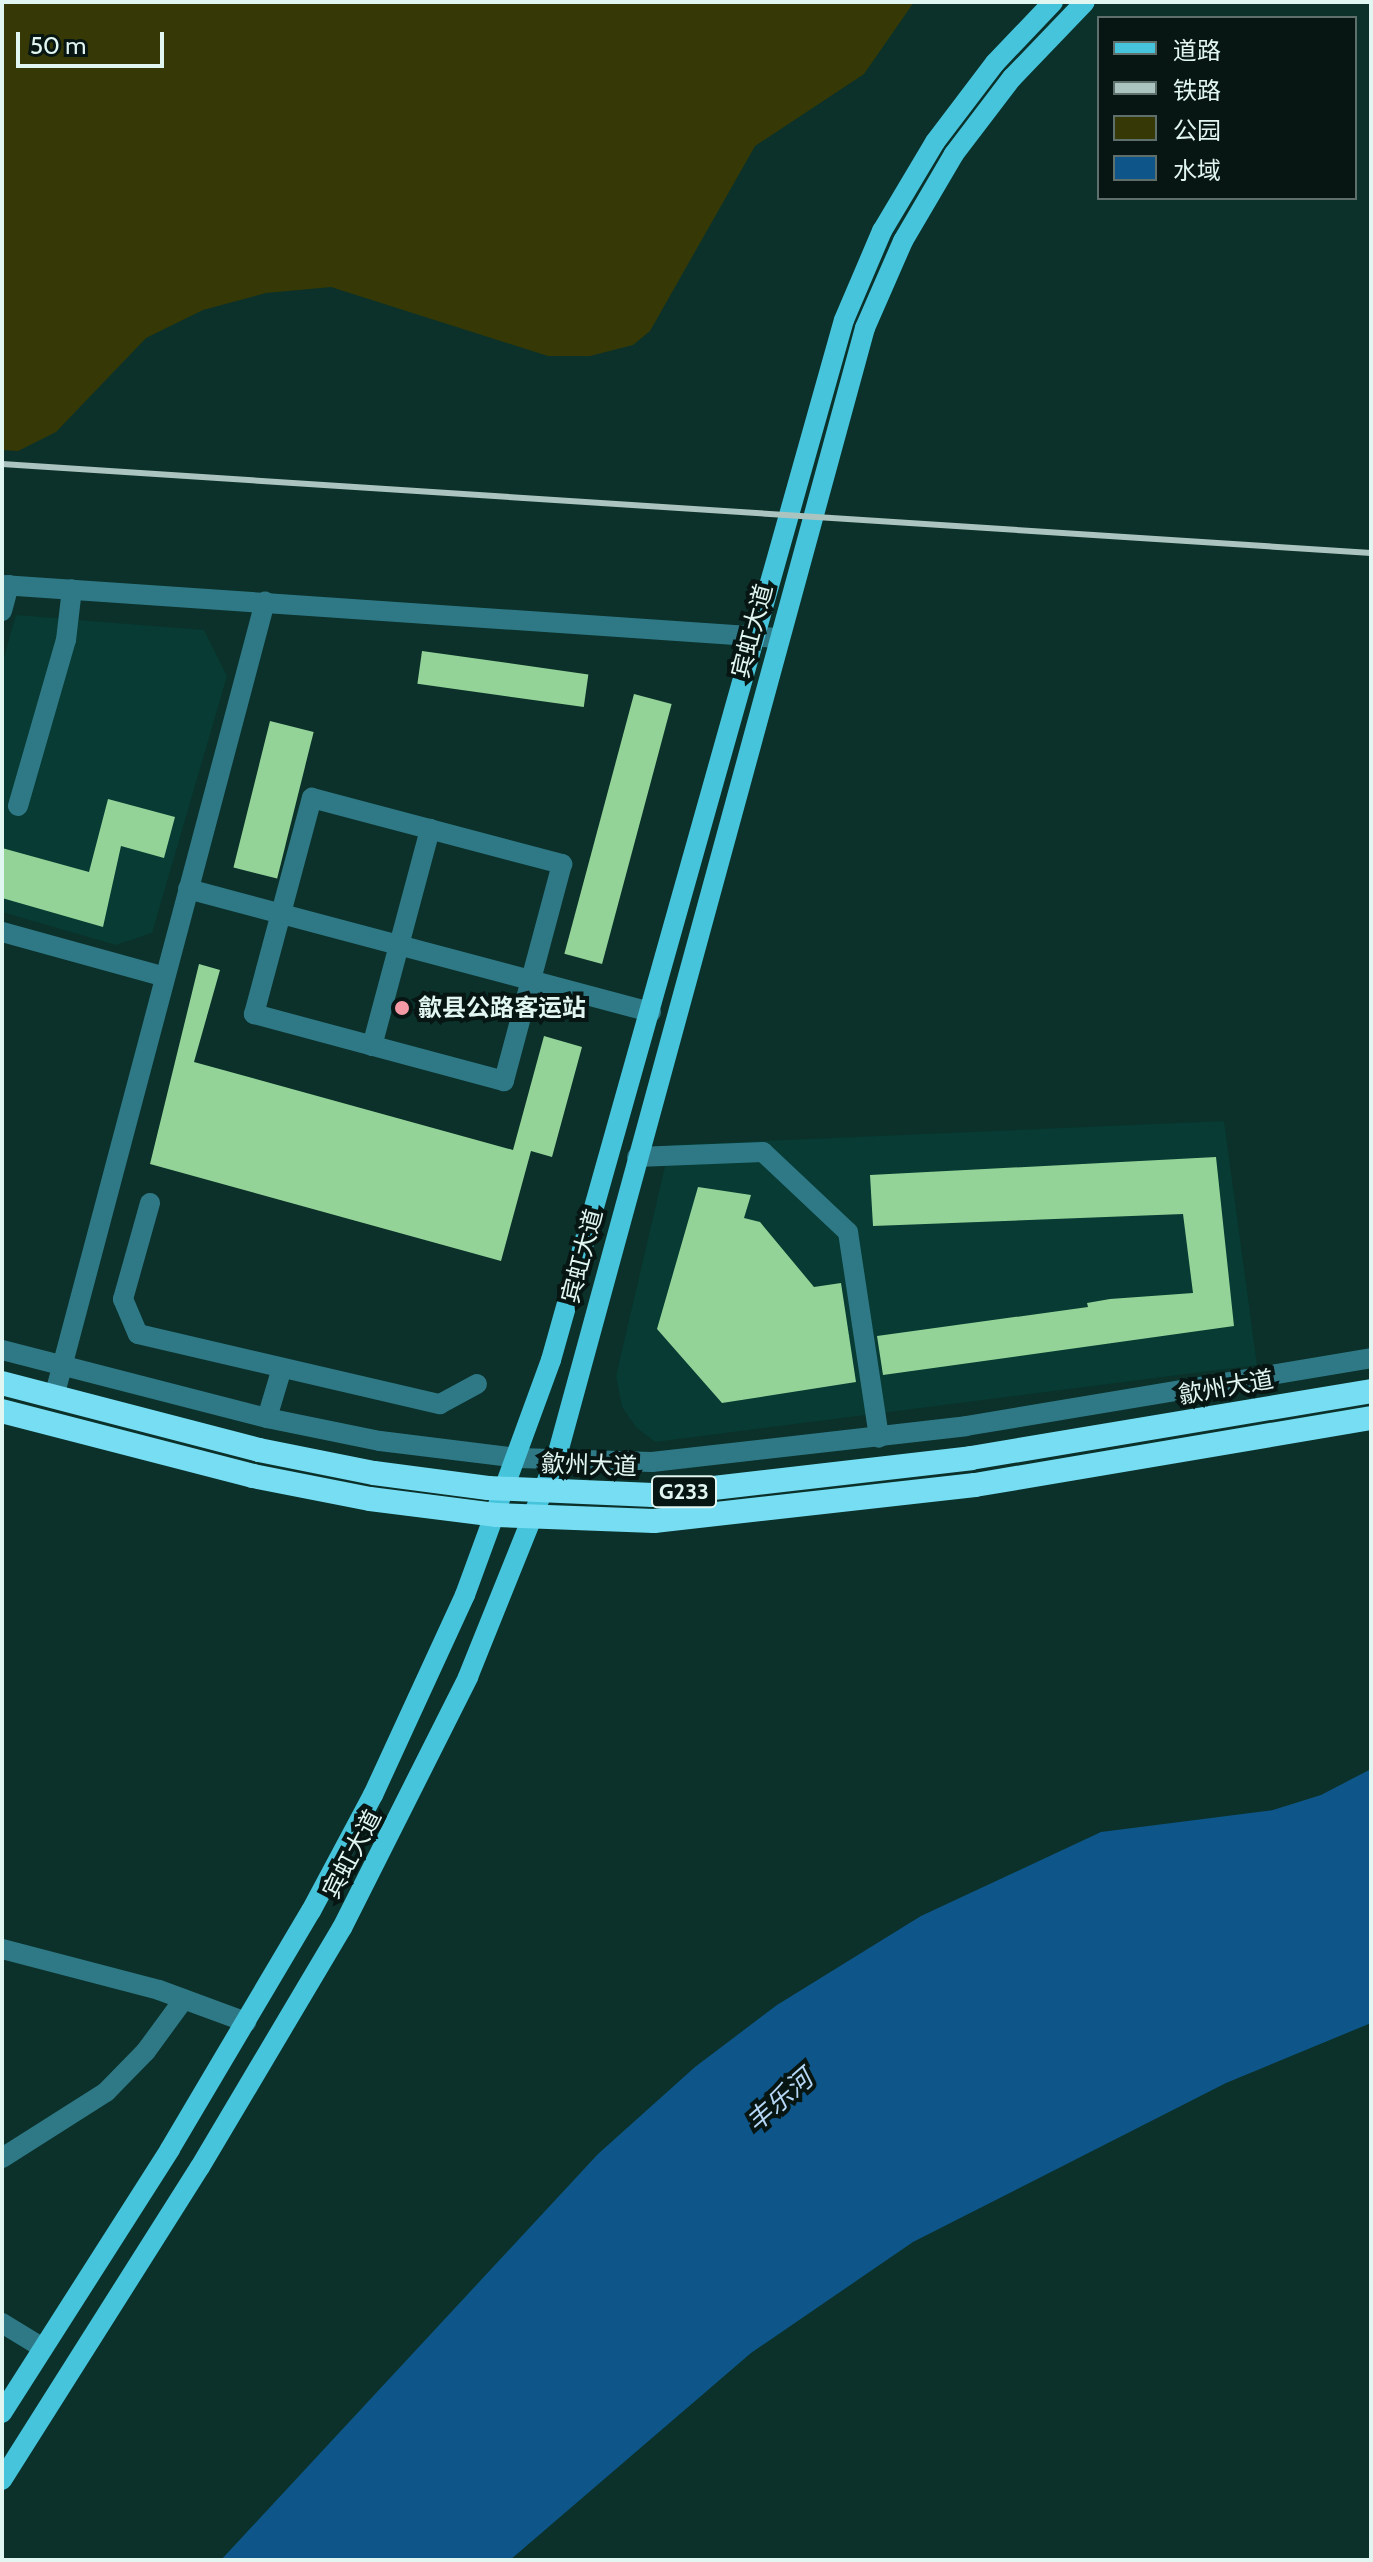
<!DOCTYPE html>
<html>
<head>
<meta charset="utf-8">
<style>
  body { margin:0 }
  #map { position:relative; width:1373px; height:2562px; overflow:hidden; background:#0b312a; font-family:Cabin,"Noto Sans SC",sans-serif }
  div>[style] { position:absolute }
  .built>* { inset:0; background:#073b33 }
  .green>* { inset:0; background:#363905 }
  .water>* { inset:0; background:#0e5689 }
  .building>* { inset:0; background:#93d397; transform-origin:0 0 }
  .minor>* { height:20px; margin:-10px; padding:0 10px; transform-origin:10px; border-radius:10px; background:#2f7987 }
  .major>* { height:20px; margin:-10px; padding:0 10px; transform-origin:10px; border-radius:10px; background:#46c4dc }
  .highway>* { height:24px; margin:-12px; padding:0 12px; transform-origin:12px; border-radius:12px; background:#77ddf3 }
  .rail>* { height:6px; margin:-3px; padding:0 3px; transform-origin:3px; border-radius:3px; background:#acc4bf }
  .dots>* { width:22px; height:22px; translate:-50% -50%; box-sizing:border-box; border:4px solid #071613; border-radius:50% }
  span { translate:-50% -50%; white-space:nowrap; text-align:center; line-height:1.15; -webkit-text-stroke:8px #071613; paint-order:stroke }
  .shield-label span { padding:2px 6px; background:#071613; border:2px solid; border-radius:6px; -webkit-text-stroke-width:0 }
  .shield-label { font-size:22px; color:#e2f6f1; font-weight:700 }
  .street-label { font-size:24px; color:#e2f6f1 }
  .poi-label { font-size:24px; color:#e2f6f1; font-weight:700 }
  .left { translate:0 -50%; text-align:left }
  .water-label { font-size:26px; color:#b6d7f5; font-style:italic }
  .frame { position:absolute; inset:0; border:4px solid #e2f6f1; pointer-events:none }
  .legend { position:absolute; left:1097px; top:16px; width:260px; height:184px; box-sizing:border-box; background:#071613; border:2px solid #5f706c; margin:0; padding:10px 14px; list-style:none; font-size:24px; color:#e2f6f1 }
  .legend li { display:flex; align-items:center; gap:16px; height:40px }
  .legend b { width:40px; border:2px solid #5f706c }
  .scale { position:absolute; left:16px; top:32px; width:148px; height:36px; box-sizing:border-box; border:4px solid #e2f6f1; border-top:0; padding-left:10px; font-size:24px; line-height:28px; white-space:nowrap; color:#e2f6f1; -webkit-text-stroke:6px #071613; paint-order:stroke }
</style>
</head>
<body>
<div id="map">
  <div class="built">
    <i style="clip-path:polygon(16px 615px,204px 630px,227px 676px,152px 933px,116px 945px,2px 912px,2px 664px)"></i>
    <i style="clip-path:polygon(1224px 1121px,1257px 1365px,655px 1442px,636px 1427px,622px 1407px,616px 1376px,670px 1145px)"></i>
  </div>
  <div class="green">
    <i style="clip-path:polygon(2px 2px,914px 2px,864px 74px,755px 146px,650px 331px,633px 345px,590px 356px,548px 356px,331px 287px,266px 293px,203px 310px,146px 338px,56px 432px,18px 451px,2px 450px)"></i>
  </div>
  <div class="water">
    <i style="clip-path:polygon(1371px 1769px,1371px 2023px,1226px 2083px,913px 2242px,751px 2353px,510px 2560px,221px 2560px,598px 2154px,695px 2067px,777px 2005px,921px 1916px,1101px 1832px,1273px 1810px,1321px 1795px)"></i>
  </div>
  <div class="building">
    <i style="left:422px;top:651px;width:168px;height:33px;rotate:8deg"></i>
    <i style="left:634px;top:694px;width:39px;height:269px;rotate:15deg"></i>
    <i style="left:270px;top:721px;width:45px;height:151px;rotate:14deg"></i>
    <i style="clip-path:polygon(108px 799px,175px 817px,164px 858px,121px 846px,103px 927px,2px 898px,2px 848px,89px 872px)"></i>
    <i style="clip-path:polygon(199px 964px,220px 970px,194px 1062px,513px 1150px,544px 1036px,582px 1047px,552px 1157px,531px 1151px,501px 1261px,150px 1164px)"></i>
    <i style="clip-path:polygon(1216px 1157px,1234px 1326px,883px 1375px,877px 1336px,1088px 1307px,1087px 1303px,1110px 1299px,1193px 1293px,1183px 1214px,873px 1226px,870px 1175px)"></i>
    <i style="clip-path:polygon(698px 1187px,751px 1195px,744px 1218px,760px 1222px,814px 1287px,841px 1283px,856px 1382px,722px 1403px,657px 1329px)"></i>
  </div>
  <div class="minor">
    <i style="left:2px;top:585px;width:778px;rotate:3.91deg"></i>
    <i style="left:2px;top:611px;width:27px;rotate:-75deg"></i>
    <i style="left:312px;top:798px;width:259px;rotate:14.8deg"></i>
    <i style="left:562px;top:864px;width:225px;rotate:105deg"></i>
    <i style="left:504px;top:1081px;width:259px;rotate:-165deg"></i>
    <i style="left:254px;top:1014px;width:224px;rotate:-75deg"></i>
    <i style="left:18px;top:806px;width:173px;rotate:-73.9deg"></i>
    <i style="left:66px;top:640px;width:51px;rotate:-83.3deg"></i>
    <i style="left:188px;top:889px;width:479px;rotate:14.9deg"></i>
    <i style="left:2px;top:932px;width:169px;rotate:15.4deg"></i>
    <i style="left:372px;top:1046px;width:225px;rotate:-75deg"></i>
    <i style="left:637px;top:1157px;width:126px;rotate:-2.3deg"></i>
    <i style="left:763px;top:1152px;width:117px;rotate:43.3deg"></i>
    <i style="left:848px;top:1232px;width:208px;rotate:81.4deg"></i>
    <i style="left:150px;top:1203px;width:100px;rotate:105.7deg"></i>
    <i style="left:123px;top:1299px;width:38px;rotate:67deg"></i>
    <i style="left:138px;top:1334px;width:310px;rotate:13.1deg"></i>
    <i style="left:440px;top:1404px;width:42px;rotate:-28.4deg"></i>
    <i style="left:2px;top:1350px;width:274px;rotate:14.4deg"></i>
    <i style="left:267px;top:1418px;width:115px;rotate:11.5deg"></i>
    <i style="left:380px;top:1441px;width:139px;rotate:7deg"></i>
    <i style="left:518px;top:1458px;width:134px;rotate:1.7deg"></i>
    <i style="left:652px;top:1462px;width:316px;rotate:-6.5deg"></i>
    <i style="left:966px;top:1426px;width:411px;rotate:-9.5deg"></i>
    <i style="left:54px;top:1397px;width:823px;rotate:-75.14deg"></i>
    <i style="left:267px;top:1418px;width:52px;rotate:-73.3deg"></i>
    <i style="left:2px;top:1949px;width:162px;rotate:14.6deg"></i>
    <i style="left:159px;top:1990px;width:93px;rotate:20.2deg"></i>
    <i style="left:2px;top:2158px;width:123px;rotate:-32.4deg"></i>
    <i style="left:106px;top:2092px;width:57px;rotate:-45.7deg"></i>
    <i style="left:146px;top:2051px;width:64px;rotate:-53.8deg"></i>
    <i style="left:2px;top:2323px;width:48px;rotate:31.4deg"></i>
  </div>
  <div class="major">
    <i style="left:2px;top:2413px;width:313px;rotate:-57.5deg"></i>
    <i style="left:170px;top:2149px;width:277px;rotate:-59.4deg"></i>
    <i style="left:311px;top:1911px;width:132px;rotate:-61.9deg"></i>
    <i style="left:373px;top:1795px;width:220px;rotate:-65.3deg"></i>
    <i style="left:465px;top:1595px;width:250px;rotate:-69.9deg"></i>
    <i style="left:551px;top:1360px;width:1080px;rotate:-74.27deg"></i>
    <i style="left:844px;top:320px;width:97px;rotate:-66.9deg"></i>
    <i style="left:882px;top:231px;width:104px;rotate:-59.2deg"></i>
    <i style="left:935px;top:142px;width:99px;rotate:-52.8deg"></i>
    <i style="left:995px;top:63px;width:84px;rotate:-46.4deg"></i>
    <i style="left:2px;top:2480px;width:370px;rotate:-57.7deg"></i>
    <i style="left:200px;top:2167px;width:278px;rotate:-59.3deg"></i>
    <i style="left:342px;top:1928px;width:281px;rotate:-63.3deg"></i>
    <i style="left:468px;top:1677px;width:238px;rotate:-68.1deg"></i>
    <i style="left:557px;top:1456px;width:1169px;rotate:-74.73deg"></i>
    <i style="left:865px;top:328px;width:95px;rotate:-66.4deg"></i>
    <i style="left:903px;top:241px;width:101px;rotate:-59.6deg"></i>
    <i style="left:954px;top:154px;width:96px;rotate:-52.7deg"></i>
    <i style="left:1012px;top:78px;width:105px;rotate:-46.2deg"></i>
  </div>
  <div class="highway">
    <i style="left:2px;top:1383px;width:266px;rotate:14.6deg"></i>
    <i style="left:259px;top:1450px;width:117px;rotate:11.3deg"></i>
    <i style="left:374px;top:1473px;width:115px;rotate:7.5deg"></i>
    <i style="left:488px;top:1488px;width:165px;rotate:2.4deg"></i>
    <i style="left:653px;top:1495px;width:320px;rotate:-6.6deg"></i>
    <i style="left:971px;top:1458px;width:406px;rotate:-9.5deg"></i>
    <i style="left:2px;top:1411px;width:259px;rotate:14.5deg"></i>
    <i style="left:253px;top:1476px;width:119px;rotate:11.1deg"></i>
    <i style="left:370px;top:1499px;width:128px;rotate:7.2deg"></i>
    <i style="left:497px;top:1515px;width:157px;rotate:2.2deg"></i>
    <i style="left:654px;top:1521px;width:323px;rotate:-6.4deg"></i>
    <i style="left:975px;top:1485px;width:402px;rotate:-9.6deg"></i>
  </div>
  <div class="rail">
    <i style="left:2px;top:464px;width:1372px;rotate:3.72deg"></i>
  </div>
  <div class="dots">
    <i style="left:402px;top:1008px;background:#f49aa4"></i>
  </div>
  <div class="shield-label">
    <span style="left:684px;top:1492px">G233</span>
  </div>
  <div class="street-label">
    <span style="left:752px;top:631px;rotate:-75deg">宾虹大道</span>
    <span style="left:582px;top:1256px;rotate:-75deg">宾虹大道</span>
    <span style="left:1226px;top:1387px;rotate:-10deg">歙州大道</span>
    <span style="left:589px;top:1465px;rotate:2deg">歙州大道</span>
    <span style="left:352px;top:1854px;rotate:-62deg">宾虹大道</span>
  </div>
  <div class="poi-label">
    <span class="left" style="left:418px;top:1008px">歙县公路客运站</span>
  </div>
  <div class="water-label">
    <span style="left:780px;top:2101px;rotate:-41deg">丰乐河</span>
  </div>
  <div class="frame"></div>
  <ul class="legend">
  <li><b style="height:10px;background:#46c4dc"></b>道路</li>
  <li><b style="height:10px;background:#acc4bf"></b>铁路</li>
  <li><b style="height:22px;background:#363905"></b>公园</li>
  <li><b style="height:22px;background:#0e5689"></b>水域</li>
  </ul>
  <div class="scale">50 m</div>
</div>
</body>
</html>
